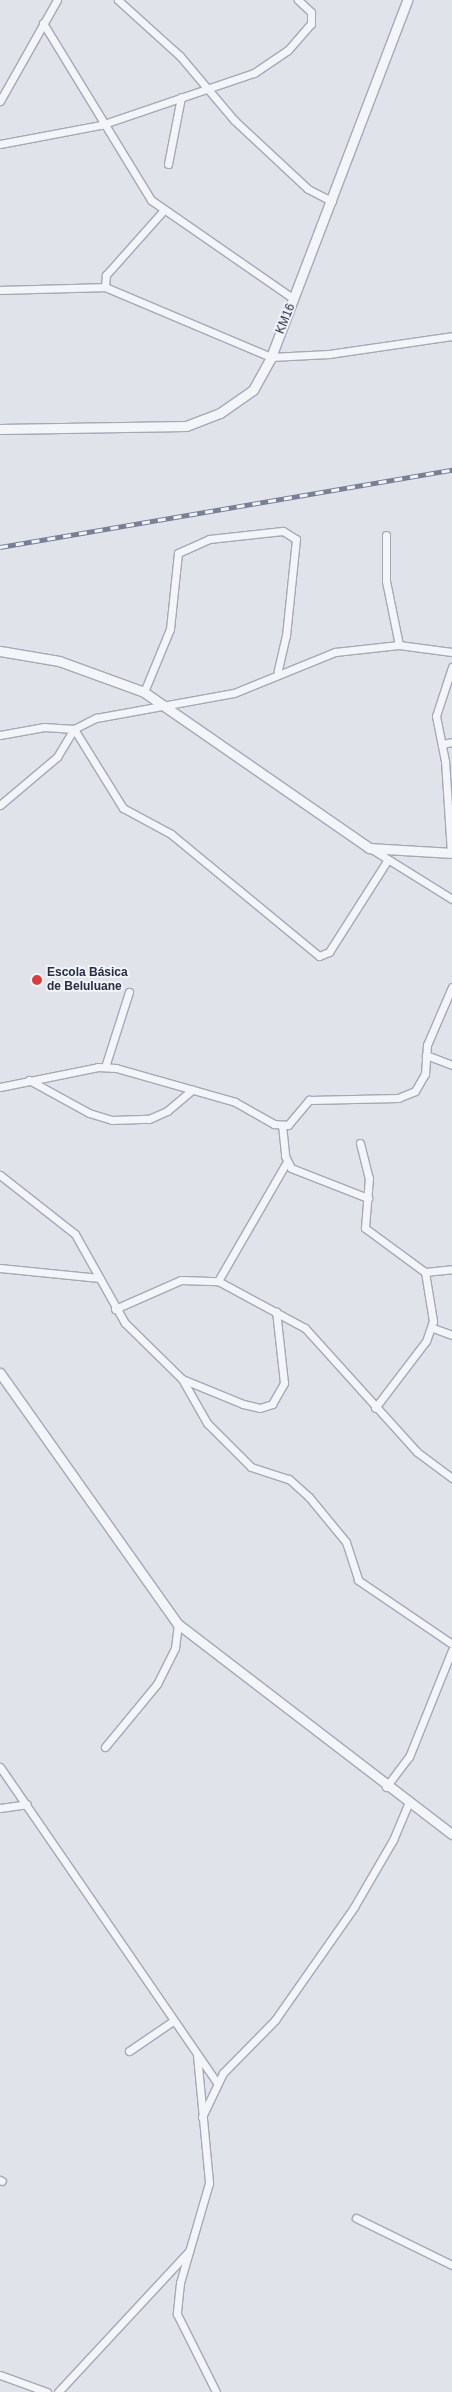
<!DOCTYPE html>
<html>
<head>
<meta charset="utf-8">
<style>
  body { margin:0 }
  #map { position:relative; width:452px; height:2392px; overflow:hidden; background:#e1e3eb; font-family:Arial,sans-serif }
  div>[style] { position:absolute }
  .roads { filter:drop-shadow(1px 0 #a5a9b6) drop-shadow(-1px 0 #a5a9b6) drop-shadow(0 1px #a5a9b6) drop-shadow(0 -1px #a5a9b6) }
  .minor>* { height:7px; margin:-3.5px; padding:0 3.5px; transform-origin:3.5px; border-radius:3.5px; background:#f4f5f9 }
  .tertiary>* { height:9px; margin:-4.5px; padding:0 4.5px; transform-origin:4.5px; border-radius:4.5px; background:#f4f5f9 }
  .rail>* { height:4.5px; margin-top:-2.25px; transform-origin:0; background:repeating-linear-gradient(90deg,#f1f3f8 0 8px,#798096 0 16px); box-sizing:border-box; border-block:1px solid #798096 }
  .dots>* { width:14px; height:14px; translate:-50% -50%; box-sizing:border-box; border:2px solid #f1f3f8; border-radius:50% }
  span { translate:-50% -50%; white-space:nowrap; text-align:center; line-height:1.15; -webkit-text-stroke:4px #f1f3f8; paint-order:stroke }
  .street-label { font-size:12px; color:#272e44 }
  .poi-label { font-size:12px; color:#272e44; font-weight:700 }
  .left { translate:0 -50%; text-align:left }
</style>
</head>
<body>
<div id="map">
  <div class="roads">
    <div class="minor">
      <i style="left:118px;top:0;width:84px;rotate:42.1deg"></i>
      <i style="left:180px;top:56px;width:84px;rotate:49.8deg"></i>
      <i style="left:234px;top:120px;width:101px;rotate:43deg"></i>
      <i style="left:308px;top:189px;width:27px;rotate:27deg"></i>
      <i style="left:43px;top:23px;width:207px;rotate:58.6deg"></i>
      <i style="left:151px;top:200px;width:174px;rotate:34.7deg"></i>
      <i style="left:0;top:101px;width:116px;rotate:-60.6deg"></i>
      <i style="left:0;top:144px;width:103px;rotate:-10.7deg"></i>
      <i style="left:101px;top:125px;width:162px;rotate:-18.8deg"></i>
      <i style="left:254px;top:73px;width:41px;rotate:-34.1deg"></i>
      <i style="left:288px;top:50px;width:35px;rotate:-49deg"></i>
      <i style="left:311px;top:24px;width:12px;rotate:-90deg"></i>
      <i style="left:311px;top:12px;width:18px;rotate:-137deg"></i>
      <i style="left:168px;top:164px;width:68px;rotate:-79deg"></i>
      <i style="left:163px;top:211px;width:86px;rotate:131.7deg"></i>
      <i style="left:106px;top:275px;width:12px;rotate:95deg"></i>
      <i style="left:105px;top:287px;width:180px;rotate:22.9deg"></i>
      <i style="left:271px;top:357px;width:58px;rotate:-3deg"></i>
      <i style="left:329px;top:354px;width:124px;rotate:-8.3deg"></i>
      <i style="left:0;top:290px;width:105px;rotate:-1.6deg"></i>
      <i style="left:386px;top:535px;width:46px;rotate:90deg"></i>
      <i style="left:386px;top:581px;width:65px;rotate:78.5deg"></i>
      <i style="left:144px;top:692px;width:68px;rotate:-67.6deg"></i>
      <i style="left:170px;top:629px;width:76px;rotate:-84deg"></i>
      <i style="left:178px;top:553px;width:34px;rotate:-24deg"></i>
      <i style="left:209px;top:539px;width:74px;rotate:-6.2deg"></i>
      <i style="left:283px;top:531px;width:15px;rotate:32deg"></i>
      <i style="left:296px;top:539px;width:97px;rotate:95.9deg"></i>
      <i style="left:286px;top:635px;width:37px;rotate:103deg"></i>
      <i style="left:0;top:735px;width:45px;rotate:-10.3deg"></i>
      <i style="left:44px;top:727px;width:30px;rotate:4deg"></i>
      <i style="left:74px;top:729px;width:93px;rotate:58.2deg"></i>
      <i style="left:123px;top:808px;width:55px;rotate:28.4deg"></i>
      <i style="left:171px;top:834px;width:192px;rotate:39.5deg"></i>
      <i style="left:319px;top:956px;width:11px;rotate:-22deg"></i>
      <i style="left:329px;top:952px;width:108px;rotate:-57.5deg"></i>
      <i style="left:442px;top:744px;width:10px;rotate:-11deg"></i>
      <i style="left:0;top:805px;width:75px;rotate:-40.1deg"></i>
      <i style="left:57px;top:757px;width:33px;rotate:-59deg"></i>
      <i style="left:74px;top:729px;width:25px;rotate:-27deg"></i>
      <i style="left:96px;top:718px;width:140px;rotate:-10.3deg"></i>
      <i style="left:234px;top:693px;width:109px;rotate:-22.1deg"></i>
      <i style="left:335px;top:652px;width:64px;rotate:-6.2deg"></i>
      <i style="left:399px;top:645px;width:53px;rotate:7.5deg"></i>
      <i style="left:370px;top:848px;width:97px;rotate:31.9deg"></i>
      <i style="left:451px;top:853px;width:92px;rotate:-93.7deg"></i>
      <i style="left:445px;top:761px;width:46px;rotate:-101.3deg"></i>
      <i style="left:436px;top:716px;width:52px;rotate:-71.9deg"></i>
      <i style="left:426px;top:1055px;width:28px;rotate:21deg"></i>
      <i style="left:105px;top:1067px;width:79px;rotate:-72.3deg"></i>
      <i style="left:29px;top:1080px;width:68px;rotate:28.8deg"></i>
      <i style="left:89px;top:1113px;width:24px;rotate:17deg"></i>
      <i style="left:112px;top:1120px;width:37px;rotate:-2deg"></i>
      <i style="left:149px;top:1119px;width:20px;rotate:-24deg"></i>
      <i style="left:167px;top:1111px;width:33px;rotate:-40deg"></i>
      <i style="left:0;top:1087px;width:100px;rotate:-11.5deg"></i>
      <i style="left:98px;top:1067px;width:18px;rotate:3deg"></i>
      <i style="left:116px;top:1068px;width:124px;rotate:15.9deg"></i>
      <i style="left:235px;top:1102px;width:45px;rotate:29.4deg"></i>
      <i style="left:274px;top:1124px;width:14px;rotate:4deg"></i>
      <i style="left:288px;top:1125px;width:33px;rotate:-50deg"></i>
      <i style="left:309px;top:1100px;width:89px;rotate:-1.3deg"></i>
      <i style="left:398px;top:1098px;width:18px;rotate:-22deg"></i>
      <i style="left:415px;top:1091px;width:20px;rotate:-60deg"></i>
      <i style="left:425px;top:1074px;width:29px;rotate:-86deg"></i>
      <i style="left:427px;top:1045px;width:63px;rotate:-66.7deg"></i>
      <i style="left:282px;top:1125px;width:31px;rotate:84deg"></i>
      <i style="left:285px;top:1156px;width:13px;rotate:63deg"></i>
      <i style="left:291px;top:1168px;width:83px;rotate:21.3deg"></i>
      <i style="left:360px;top:1143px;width:36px;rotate:76deg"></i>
      <i style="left:369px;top:1178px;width:50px;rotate:94.6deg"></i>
      <i style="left:365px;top:1228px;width:74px;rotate:36.3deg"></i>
      <i style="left:425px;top:1272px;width:50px;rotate:80.7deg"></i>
      <i style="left:433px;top:1321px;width:21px;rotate:109deg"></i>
      <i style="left:426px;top:1341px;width:84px;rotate:127.3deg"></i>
      <i style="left:0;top:1175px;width:95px;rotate:38.2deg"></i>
      <i style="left:75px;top:1234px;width:102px;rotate:60.7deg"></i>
      <i style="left:125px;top:1323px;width:80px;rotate:44.5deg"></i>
      <i style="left:182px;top:1379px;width:51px;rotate:60.4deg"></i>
      <i style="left:207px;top:1423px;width:62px;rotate:45deg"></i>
      <i style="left:251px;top:1467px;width:40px;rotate:18deg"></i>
      <i style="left:289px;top:1479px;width:27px;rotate:42deg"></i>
      <i style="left:309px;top:1497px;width:58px;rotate:50.6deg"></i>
      <i style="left:346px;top:1542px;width:40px;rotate:72deg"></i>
      <i style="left:358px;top:1580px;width:114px;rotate:34.2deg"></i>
      <i style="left:0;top:1268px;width:100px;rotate:5.8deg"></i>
      <i style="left:425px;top:1272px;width:27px;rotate:-6deg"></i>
      <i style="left:218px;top:1281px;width:136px;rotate:-60deg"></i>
      <i style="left:115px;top:1309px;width:72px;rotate:-23.7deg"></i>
      <i style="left:181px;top:1280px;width:37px;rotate:2deg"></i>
      <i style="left:218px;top:1281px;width:99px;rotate:28.4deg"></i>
      <i style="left:305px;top:1328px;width:167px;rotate:47.9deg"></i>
      <i style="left:417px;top:1452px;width:44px;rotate:36.6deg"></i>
      <i style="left:433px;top:1328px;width:20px;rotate:20deg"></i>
      <i style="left:182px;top:1379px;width:66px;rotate:22.3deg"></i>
      <i style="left:243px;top:1404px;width:17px;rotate:13deg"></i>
      <i style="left:260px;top:1408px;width:13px;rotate:-18deg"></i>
      <i style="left:272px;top:1404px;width:24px;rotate:-60deg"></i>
      <i style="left:284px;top:1383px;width:72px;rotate:-96.3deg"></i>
      <i style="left:105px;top:1747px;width:82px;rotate:-50.5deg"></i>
      <i style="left:157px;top:1684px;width:40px;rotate:-63.4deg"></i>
      <i style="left:175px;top:1648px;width:24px;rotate:-83deg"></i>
      <i style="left:0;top:1767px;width:383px;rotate:55.5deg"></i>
      <i style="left:386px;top:1787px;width:38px;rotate:-53deg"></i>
      <i style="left:409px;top:1757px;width:115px;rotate:-68.1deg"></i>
      <i style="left:0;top:1808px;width:27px;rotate:-8deg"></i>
      <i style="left:129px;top:2051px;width:53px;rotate:-34.3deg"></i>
      <i style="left:197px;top:2055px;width:129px;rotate:84.6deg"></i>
      <i style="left:209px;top:2183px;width:104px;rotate:106.2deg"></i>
      <i style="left:180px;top:2283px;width:31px;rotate:96deg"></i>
      <i style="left:177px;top:2314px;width:87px;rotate:63.4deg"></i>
      <i style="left:202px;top:2117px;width:49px;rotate:-64.5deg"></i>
      <i style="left:223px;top:2073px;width:74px;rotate:-45.5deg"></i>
      <i style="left:275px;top:2020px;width:138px;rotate:-55deg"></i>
      <i style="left:354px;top:1907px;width:78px;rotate:-59.8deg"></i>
      <i style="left:393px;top:1840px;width:41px;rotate:-67.2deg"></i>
      <i style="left:0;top:2180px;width:2px;rotate:27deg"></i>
      <i style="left:356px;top:2218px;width:107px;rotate:26.1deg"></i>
      <i style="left:0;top:2375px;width:50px;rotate:19.9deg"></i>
      <i style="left:58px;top:2392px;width:192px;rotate:-47.1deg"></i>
    </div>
    <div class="tertiary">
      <i style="left:0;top:429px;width:186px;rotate:-0.9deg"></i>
      <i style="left:186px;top:426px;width:36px;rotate:-21deg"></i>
      <i style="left:220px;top:413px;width:40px;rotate:-34.9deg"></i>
      <i style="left:253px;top:390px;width:38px;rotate:-61deg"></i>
      <i style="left:271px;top:357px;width:382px;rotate:-69.1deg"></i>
      <i style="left:0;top:651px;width:60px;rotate:9.6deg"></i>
      <i style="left:59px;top:661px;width:90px;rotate:20deg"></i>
      <i style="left:144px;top:692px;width:274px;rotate:34.7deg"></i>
      <i style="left:369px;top:848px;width:83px;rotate:3.4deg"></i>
      <i style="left:0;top:1373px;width:308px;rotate:54.7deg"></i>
      <i style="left:178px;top:1624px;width:345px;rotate:37.5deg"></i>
    </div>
  </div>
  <div class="rail">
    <i style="left:0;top:547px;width:459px;rotate:-9.7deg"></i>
  </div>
  <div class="dots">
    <i style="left:37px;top:980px;background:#da3b3c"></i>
  </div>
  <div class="street-label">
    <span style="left:286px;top:319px;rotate:-68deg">KM16</span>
  </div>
  <div class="poi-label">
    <span class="left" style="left:47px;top:980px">Escola Básica<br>de Beluluane</span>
  </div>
</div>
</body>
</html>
